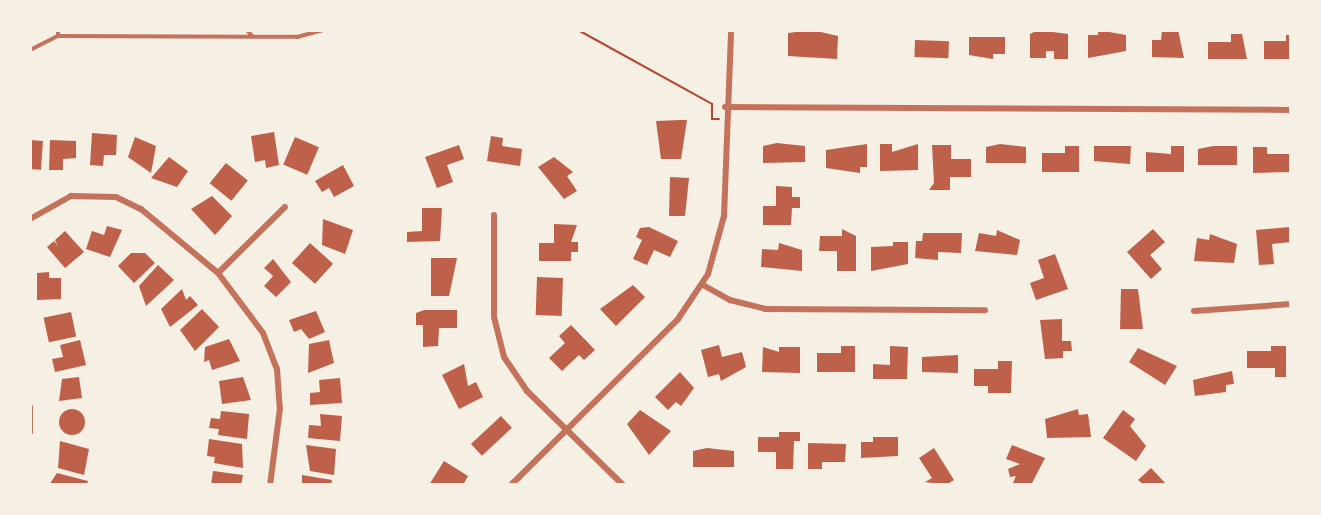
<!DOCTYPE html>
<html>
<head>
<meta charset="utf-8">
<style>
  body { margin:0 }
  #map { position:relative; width:1321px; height:515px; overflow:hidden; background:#f6efe4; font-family:"PT Sans",sans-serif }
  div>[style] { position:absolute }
  .building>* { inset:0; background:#bf614a; transform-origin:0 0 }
  .round { border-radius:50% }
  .path>* { height:2px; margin:-1px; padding:0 1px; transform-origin:1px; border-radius:1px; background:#b5482f }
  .service>* { height:4px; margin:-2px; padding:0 2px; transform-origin:2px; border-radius:2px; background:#c5725c }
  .minor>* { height:6px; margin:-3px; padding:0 3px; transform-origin:3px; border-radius:3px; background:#c5725c }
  span { translate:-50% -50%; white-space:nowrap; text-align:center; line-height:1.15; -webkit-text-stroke:6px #f6efe4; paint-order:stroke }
  .frame { position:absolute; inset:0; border:32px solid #f6efe4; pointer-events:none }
</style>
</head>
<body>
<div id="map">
  <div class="building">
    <i style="clip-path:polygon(812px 30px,838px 36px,837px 59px,788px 56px,788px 33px)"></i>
    <i style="clip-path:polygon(1038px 30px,1068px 34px,1068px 59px,1054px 59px,1054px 51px,1046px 51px,1046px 58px,1030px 58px,1030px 34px)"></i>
    <i style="clip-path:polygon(1098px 30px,1126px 35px,1126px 51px,1088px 58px,1088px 35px,1098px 35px)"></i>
    <i style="clip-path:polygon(1162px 30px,1178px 30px,1184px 58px,1152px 57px,1152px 40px,1161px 40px)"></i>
    <i style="clip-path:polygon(1231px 34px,1242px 34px,1247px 59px,1208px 59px,1208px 42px,1231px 42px)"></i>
    <i style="clip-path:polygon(1286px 35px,1291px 35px,1291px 59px,1264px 59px,1264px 41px,1286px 41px)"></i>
    <i style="clip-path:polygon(969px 37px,1005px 37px,1005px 54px,993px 54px,993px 59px,969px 55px)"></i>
    <i style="left:915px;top:40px;width:34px;height:17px;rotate:2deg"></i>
    <i style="clip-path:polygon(680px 120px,687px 120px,681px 159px,661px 159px,656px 121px)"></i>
    <i style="clip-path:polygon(274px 132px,279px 165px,266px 168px,265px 160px,255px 162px,251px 136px)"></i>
    <i style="clip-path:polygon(92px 133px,117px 135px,116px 155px,104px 155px,103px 166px,90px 165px)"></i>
    <i style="clip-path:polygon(491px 136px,503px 138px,502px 146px,522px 149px,520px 166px,487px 161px)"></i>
    <i style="clip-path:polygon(135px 137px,156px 146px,151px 173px,128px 157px)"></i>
    <i style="left:295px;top:137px;width:26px;height:30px;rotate:23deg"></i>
    <i style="left:30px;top:140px;width:13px;height:29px;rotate:4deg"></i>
    <i style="clip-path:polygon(50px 140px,76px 141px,76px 158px,63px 159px,63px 170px,49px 170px)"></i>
    <i style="clip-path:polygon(777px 143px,805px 146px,805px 162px,763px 163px,763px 146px)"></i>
    <i style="clip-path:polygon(867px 144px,867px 167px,860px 167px,860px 173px,826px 168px,826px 150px)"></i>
    <i style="clip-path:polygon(880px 144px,892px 144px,892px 152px,918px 144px,918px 170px,880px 171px)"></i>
    <i style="clip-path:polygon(1000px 144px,1026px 147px,1026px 163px,986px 163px,986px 147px)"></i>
    <i style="clip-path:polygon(459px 145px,464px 159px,447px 165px,453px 182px,437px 188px,425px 157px)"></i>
    <i style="clip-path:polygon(932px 145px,951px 145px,951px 159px,971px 159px,971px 177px,950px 177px,950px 190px,929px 190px,934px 183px)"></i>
    <i style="clip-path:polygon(1065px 146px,1079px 146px,1079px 172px,1042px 172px,1042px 153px,1065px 153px)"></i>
    <i style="clip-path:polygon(1094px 146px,1131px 146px,1130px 164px,1094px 161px)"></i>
    <i style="clip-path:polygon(1171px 146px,1184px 146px,1184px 172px,1146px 172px,1146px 152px,1171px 154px)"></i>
    <i style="clip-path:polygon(1213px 146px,1237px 146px,1237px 165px,1198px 165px,1198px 149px)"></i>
    <i style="clip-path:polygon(1253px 147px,1267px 147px,1267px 154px,1290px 154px,1290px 172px,1253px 173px)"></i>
    <i style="clip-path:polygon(169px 157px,188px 171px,177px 187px,151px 178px)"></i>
    <i style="clip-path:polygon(554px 157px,573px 172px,567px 176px,577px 191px,564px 199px,538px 167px)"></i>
    <i style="left:226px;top:163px;width:28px;height:26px;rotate:39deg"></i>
    <i style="clip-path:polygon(343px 165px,354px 186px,334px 197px,329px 188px,322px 192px,315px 181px)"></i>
    <i style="clip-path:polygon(670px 177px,689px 178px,685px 216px,669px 216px)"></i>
    <i style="clip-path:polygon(776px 186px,792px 187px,792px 197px,800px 197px,800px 208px,792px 208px,791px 225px,763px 225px,763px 206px,776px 206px)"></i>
    <i style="clip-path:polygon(212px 196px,232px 216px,215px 235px,191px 209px)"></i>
    <i style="clip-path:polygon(422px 208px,442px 208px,440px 241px,407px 242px,407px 232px,422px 231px)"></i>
    <i style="clip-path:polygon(323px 219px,353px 230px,345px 254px,322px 245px)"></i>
    <i style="clip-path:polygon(554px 224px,577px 225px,571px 242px,578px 242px,578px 252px,571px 252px,571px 261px,539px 261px,539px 243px,554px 243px)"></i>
    <i style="clip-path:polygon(107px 226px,122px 230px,110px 257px,86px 249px,92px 231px,104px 235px)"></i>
    <i style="clip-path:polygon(649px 227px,678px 241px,670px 257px,654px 250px,647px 265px,633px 259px,642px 240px,636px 237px,640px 228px)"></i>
    <i style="clip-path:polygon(1290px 227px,1291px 242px,1272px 244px,1274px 264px,1259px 265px,1256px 230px)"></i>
    <i style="clip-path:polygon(842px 229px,856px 236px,856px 271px,837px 271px,837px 251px,819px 251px,820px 236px,842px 236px)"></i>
    <i style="clip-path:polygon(1153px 229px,1165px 242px,1150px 255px,1162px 269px,1151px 279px,1127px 252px)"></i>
    <i style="clip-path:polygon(997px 230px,1020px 240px,1017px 255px,975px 251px,979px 233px,996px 236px)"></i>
    <i style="clip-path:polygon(65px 231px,84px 252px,65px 268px,47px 247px,54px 241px,58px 246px,55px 240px)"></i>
    <i style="clip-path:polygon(923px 233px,962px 233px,961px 253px,938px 252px,938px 260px,915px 258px,916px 241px,922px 241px)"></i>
    <i style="clip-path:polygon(1210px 234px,1237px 244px,1234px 263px,1194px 261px,1197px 238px,1209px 240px)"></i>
    <i style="clip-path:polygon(893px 242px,908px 242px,908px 264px,871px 271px,871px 247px,893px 246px)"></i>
    <i style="left:310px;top:243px;width:31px;height:27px;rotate:42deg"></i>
    <i style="clip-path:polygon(779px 243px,802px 250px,802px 271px,761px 267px,762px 249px,778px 250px)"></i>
    <i style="clip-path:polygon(131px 253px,145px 253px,155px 263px,134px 283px,118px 266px)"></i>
    <i style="clip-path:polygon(1055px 254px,1068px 289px,1036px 300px,1030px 283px,1044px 278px,1038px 260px)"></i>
    <i style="clip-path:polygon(431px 258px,457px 258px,449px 296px,431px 296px)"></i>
    <i style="clip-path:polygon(273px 259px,291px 282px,276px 297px,264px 286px,273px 276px,264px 268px)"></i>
    <i style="clip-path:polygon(158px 265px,174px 280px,146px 306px,139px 286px)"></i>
    <i style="clip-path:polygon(49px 272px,49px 278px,61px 278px,61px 299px,37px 300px,37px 273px)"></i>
    <i style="left:537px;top:277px;width:26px;height:38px;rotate:2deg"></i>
    <i style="clip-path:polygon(633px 285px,645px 297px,616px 326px,600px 309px)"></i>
    <i style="clip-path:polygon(182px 289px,186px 300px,190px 296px,198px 305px,170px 327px,161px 309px)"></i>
    <i style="clip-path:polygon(1121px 289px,1138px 289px,1143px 329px,1120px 329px)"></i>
    <i style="clip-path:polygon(202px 309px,219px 327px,195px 351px,180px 330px)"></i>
    <i style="clip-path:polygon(424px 310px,457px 310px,457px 328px,439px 328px,438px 346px,423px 347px,423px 325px,416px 325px,416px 313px)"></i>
    <i style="clip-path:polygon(316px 311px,325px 332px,309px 339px,301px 329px,294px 332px,289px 320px)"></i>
    <i style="left:71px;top:312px;width:25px;height:28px;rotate:78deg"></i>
    <i style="clip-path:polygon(1062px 319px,1062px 341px,1071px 341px,1072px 351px,1063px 351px,1063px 358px,1045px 359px,1040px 320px)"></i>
    <i style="clip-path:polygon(571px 325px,595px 350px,584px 360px,579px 355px,562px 371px,549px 358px,565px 343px,559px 336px)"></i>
    <i style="clip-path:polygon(229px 339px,240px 361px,212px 370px,209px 360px,204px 362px,205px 347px)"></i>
    <i style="clip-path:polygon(80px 340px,86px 365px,55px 372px,52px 359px,63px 357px,60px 345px)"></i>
    <i style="clip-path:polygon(329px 340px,334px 363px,308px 373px,309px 344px)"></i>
    <i style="clip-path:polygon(719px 345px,722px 357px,742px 352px,746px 367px,721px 381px,719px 374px,708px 377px,701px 350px)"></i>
    <i style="clip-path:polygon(841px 346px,855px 346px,855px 372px,817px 372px,817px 353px,841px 353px)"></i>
    <i style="clip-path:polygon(890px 346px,908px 347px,907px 379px,873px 379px,873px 364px,890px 365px)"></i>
    <i style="clip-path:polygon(1271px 346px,1286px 346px,1286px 377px,1275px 377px,1275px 368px,1247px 368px,1247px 351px,1271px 351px)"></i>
    <i style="clip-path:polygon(763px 347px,779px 352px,779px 347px,800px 347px,800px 373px,762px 372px)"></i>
    <i style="clip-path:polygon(1138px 348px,1177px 366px,1165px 385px,1129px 362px)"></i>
    <i style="clip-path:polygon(958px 355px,958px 373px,922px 372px,922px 357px)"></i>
    <i style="clip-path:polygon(998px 361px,1012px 361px,1011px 393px,988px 393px,988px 386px,974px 386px,974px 369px,998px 369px)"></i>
    <i style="clip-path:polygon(464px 364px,468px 386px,476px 382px,483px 397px,459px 409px,442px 375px)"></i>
    <i style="clip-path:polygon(1232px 371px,1234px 384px,1226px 385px,1226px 392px,1195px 396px,1193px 380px)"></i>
    <i style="clip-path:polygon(680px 372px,694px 388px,681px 406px,676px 402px,668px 410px,655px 397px)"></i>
    <i style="clip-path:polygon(79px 377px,82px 398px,59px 401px,62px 379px)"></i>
    <i style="clip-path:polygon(243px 377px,251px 400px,222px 404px,219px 381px)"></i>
    <i style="clip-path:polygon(340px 378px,342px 403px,310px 405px,310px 393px,320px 392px,319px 380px)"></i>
    <i style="clip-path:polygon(1078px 409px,1079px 415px,1088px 414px,1091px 437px,1047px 438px,1045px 419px)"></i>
    <i class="round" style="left:59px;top:409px;width:26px;height:26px"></i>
    <i style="clip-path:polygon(640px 410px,671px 431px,649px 455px,627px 424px)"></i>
    <i style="clip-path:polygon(1123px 410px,1135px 419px,1130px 426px,1146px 446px,1136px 461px,1103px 438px)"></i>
    <i style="clip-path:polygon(221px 411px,249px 414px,247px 439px,218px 435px,219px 429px,209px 428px,211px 418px,220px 419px)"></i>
    <i style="clip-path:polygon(320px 414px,342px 416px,340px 441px,308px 438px,309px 425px,321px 426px)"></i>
    <i style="left:501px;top:416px;width:16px;height:41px;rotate:47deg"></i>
    <i style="clip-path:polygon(779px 432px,800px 432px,800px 441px,794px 441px,793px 469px,776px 469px,776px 452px,758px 452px,758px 437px,779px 437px)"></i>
    <i style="clip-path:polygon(873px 437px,898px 437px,898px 456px,861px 458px,861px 442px,873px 442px)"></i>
    <i style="clip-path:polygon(209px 439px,242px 444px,243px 468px,214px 463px,215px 457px,207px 456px)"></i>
    <i style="clip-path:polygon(60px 441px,89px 449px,84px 475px,58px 468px)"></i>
    <i style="clip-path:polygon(808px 443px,846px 444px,845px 462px,822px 462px,822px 469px,808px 469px)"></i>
    <i style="clip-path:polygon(306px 445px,336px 449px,334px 475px,310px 471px)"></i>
    <i style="clip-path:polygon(1012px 445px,1045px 458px,1031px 485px,1012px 485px,1016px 476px,1010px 477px,1008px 469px,1020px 464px,1006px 459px)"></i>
    <i style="clip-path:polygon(707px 448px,734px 451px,734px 467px,693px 467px,693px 451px)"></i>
    <i style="clip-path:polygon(934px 448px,954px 480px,946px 485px,925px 482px,932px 478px,919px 458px)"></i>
    <i style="clip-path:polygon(444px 461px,468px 476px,463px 485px,429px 485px)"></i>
    <i style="clip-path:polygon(1151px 468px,1167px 485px,1144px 485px,1138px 480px)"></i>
    <i style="clip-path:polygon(213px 471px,243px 475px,241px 485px,211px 485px)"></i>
    <i style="clip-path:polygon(57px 473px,88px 481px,87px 485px,49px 485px)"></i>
    <i style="clip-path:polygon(302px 475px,332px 480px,331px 485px,302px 485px)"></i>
  </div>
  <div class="path">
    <i style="left:578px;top:30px;width:153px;rotate:28.9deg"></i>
    <i style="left:712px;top:104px;width:15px;rotate:90deg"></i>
    <i style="left:712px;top:119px;width:7px"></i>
  </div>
  <div class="service">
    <i style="left:247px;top:30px;width:8px;rotate:50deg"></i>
    <i style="left:58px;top:36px;width:6px;rotate:-90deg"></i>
    <i style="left:30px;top:50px;width:31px;rotate:-27deg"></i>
    <i style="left:58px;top:36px;width:239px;rotate:0.2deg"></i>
    <i style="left:297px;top:37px;width:27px;rotate:-15deg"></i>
  </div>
  <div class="minor">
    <i style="left:725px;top:107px;width:566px;rotate:0.3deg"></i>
    <i style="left:494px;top:215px;width:102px;rotate:90deg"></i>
    <i style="left:494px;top:317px;width:41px;rotate:76deg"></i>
    <i style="left:504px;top:357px;width:41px;rotate:55.9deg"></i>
    <i style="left:527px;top:391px;width:134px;rotate:44.4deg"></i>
    <i style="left:30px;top:219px;width:47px;rotate:-29.3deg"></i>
    <i style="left:71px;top:196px;width:45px;rotate:1.3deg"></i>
    <i style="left:116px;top:197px;width:28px;rotate:26deg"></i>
    <i style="left:141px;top:209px;width:100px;rotate:39.7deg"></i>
    <i style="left:218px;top:273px;width:75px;rotate:53.1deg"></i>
    <i style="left:263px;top:333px;width:39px;rotate:69deg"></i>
    <i style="left:277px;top:369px;width:39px;rotate:86deg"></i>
    <i style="left:280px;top:408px;width:78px;rotate:97.4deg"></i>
    <i style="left:218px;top:273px;width:94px;rotate:-44.6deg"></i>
    <i style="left:703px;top:285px;width:31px;rotate:29deg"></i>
    <i style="left:730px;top:300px;width:36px;rotate:14deg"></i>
    <i style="left:765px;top:309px;width:220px;rotate:0.3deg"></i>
    <i style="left:1194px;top:311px;width:97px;rotate:-4.1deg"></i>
    <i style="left:30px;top:407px;width:25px;rotate:90deg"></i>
    <i style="left:511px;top:485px;width:235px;rotate:-44.8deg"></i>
    <i style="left:678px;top:319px;width:54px;rotate:-56.3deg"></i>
    <i style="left:708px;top:274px;width:60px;rotate:-74.6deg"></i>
    <i style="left:724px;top:216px;width:186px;rotate:-87.8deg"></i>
  </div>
  <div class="frame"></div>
</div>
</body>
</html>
